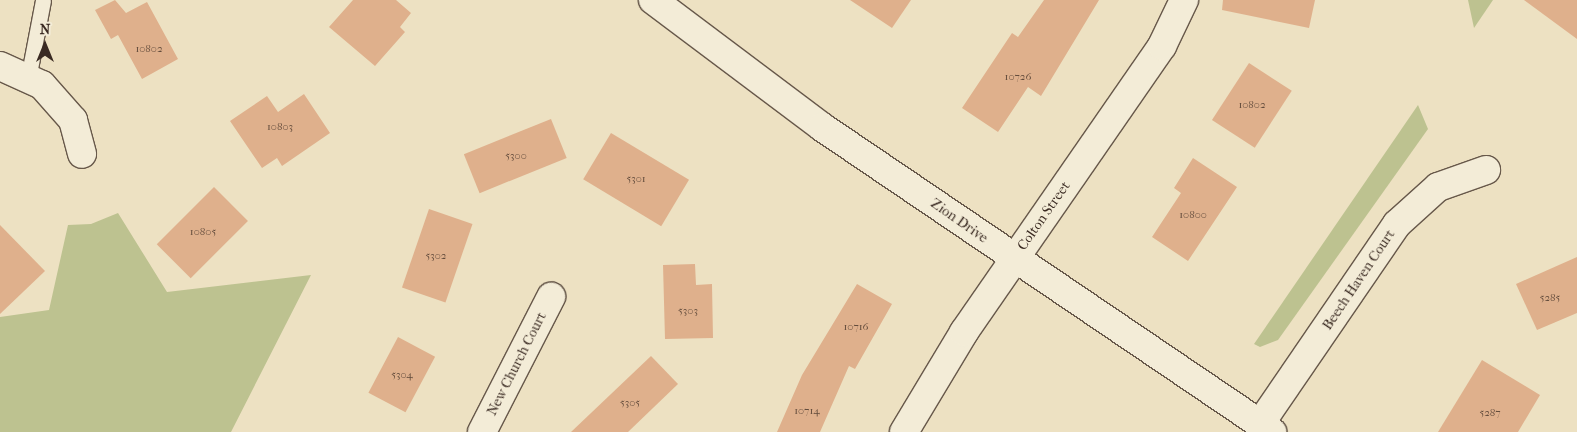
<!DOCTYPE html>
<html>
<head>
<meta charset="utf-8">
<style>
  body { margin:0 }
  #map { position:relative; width:1577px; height:432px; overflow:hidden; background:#ede1c2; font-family:"IM FELL French Canon",serif }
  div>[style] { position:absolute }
  .green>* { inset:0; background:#bdc290 }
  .building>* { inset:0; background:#dfb08c; transform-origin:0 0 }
  .roads { filter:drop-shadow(1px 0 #67584a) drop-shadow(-1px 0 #67584a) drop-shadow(0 1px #67584a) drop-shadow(0 -1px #67584a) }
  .lane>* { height:15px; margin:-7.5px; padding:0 7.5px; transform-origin:7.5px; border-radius:7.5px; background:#f3ecd7 }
  .street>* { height:28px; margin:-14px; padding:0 14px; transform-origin:14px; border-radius:14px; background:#f3ecd7 }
  .secondary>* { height:28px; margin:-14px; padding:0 14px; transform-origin:14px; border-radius:14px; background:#f3ecd7 }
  span { translate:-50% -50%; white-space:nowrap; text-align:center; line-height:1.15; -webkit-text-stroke:4px #f3ecd7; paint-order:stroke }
  .number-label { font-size:11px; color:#634c3c }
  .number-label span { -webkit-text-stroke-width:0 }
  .street-label { font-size:14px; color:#3a2a22 }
  .north { position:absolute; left:20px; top:20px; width:50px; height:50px; -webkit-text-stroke:4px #f3ecd7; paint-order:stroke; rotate:0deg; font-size:14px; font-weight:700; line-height:20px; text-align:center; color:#3a2a22 }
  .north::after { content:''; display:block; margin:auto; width:18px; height:22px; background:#3a2a22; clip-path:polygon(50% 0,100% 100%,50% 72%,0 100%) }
</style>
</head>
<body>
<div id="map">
  <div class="green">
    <i style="clip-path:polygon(1468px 0,1493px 0,1474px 28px)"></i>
    <i style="clip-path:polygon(1418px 105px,1428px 129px,1278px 340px,1260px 347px,1254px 344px)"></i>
    <i style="clip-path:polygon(118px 213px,167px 292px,311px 275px,231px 432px,0 432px,0 317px,49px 310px,68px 225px,91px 224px)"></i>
  </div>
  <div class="building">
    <i style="clip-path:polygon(115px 0,126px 13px,147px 2px,178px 59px,142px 79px,118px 35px,111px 39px,95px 10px)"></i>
    <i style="clip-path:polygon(353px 0,396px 0,411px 13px,400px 27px,405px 32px,375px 66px,329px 27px)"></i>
    <i style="clip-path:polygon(850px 0,911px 0,892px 28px)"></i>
    <i style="clip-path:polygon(1044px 0,1099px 0,1041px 96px,1028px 87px,998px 132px,962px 108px,1012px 33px,1018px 37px)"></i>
    <i style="clip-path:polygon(1223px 0,1315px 0,1309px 28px,1222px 10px)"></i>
    <i style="clip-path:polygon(1524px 0,1577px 0,1577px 39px)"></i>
    <i style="left:1249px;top:63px;width:51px;height:68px;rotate:33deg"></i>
    <i style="clip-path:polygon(304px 94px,330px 133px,282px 166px,277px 158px,262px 168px,230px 121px,267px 96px,278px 112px)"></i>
    <i style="left:551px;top:119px;width:42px;height:94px;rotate:68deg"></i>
    <i style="left:611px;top:133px;width:91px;height:54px;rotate:31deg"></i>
    <i style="clip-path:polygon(1193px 158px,1237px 187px,1188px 261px,1152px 237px,1181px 193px,1174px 188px)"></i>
    <i style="left:214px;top:187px;width:48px;height:81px;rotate:45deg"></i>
    <i style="left:429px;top:209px;width:46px;height:83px;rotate:19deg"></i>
    <i style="clip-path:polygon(0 225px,45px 271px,0 314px)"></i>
    <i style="clip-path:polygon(1577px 257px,1577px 313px,1537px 330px,1516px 284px)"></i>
    <i style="clip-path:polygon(695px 264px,696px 285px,712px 284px,713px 338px,665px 339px,663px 265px)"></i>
    <i style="clip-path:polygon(857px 284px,892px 304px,855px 369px,849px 366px,820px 432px,777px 432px,802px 375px)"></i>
    <i style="left:398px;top:337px;width:42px;height:63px;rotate:28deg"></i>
    <i style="clip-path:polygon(651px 356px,678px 384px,628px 432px,571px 432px)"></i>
    <i style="clip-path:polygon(1482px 360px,1540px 395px,1518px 432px,1438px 432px)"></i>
  </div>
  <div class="roads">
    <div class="lane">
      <i style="left:28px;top:79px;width:80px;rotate:-79.2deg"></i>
    </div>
    <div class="street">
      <i style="left:0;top:66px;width:46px;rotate:24.3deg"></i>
      <i style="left:42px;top:85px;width:47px;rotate:48.5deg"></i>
      <i style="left:73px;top:120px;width:35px;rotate:75deg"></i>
      <i style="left:1260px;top:424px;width:242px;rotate:-55.6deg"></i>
      <i style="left:1397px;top:224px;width:55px;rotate:-42.1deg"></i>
      <i style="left:1438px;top:187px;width:51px;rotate:-19.5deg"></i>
      <i style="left:482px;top:432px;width:152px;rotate:-62.9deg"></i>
      <i style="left:904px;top:432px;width:117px;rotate:-59deg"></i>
      <i style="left:964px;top:332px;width:348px;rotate:-55.3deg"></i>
      <i style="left:1162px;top:46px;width:51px;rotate:-64.4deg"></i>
    </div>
    <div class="secondary">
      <i style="left:653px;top:0;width:211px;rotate:36.9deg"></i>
      <i style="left:822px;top:127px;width:544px;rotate:34.13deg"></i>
    </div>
  </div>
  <div class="number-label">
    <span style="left:149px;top:49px">10802</span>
    <span style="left:1018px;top:77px">10726</span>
    <span style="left:1252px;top:105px">10802</span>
    <span style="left:280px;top:127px">10803</span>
    <span style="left:516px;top:156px">5300</span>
    <span style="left:636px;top:179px">5301</span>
    <span style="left:1193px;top:215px">10800</span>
    <span style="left:203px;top:232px">10805</span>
    <span style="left:436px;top:256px">5302</span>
    <span style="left:1550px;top:298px">5285</span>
    <span style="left:688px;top:311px">5303</span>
    <span style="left:856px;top:327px">10716</span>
    <span style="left:402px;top:375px">5304</span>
    <span style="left:630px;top:403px">5305</span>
    <span style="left:807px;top:411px">10714</span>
    <span style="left:1490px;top:413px">5287</span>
  </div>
  <div class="street-label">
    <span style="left:1044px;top:216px;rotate:-55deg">Colton Street</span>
    <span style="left:959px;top:221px;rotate:35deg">Zion Drive</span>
    <span style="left:1359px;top:280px;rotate:-56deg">Beech Haven Court</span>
    <span style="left:517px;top:364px;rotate:-63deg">New Church Court</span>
  </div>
  <div class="north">N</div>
</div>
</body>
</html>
